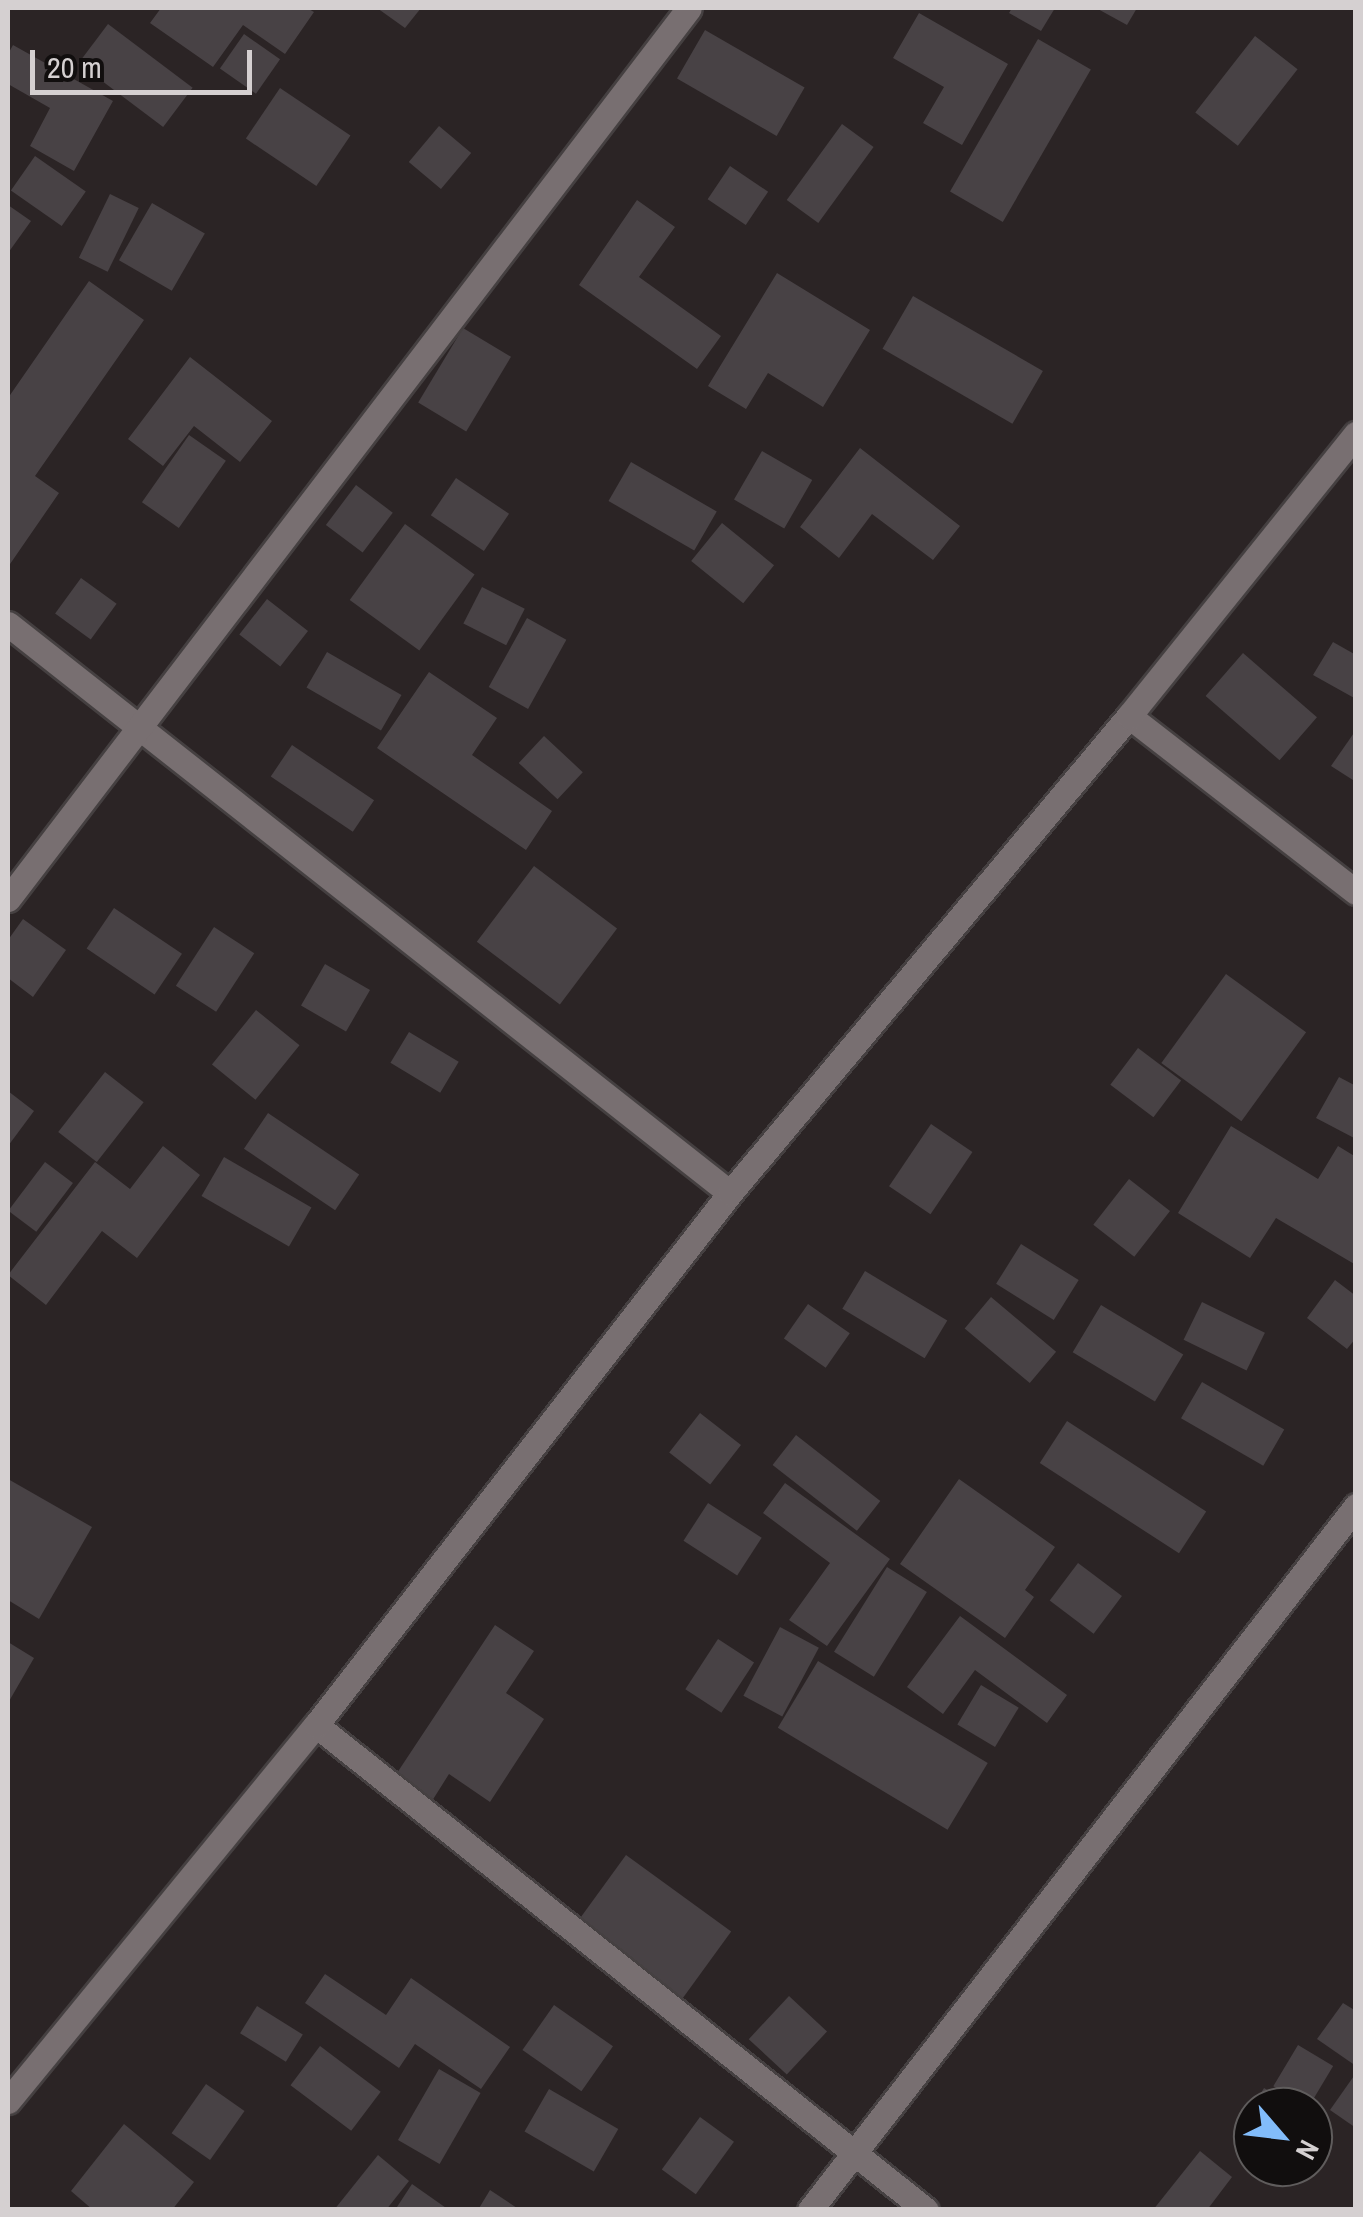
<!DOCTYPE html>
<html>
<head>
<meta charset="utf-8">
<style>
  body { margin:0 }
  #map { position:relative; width:1363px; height:2217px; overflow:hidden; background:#2b2425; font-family:"Archivo Narrow",sans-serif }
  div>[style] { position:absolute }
  .building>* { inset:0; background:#484245; transform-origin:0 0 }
  .roads { filter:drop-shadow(2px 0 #454041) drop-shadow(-2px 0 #454041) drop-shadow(0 2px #454041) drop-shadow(0 -2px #454041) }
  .minor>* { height:25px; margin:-12.5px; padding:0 12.5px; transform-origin:12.5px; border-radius:12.5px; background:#786f71 }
  .secondary>* { height:25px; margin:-12.5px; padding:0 12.5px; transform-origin:12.5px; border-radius:12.5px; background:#786f71 }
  span { translate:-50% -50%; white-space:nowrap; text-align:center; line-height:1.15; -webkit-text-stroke:9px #110e0e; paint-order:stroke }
  .frame { position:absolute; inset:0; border:10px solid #d5d0d1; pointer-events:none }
  .north { position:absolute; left:1233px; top:2087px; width:100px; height:100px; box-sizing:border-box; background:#110e0e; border:2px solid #5f5c5c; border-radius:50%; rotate:118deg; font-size:28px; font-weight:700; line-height:40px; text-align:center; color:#d5d0d1 }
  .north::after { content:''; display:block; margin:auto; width:35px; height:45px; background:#82bcfa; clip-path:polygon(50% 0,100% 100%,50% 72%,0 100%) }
  .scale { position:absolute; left:30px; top:50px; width:222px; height:45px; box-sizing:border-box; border:5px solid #d5d0d1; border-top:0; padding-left:12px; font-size:30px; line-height:35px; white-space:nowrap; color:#d5d0d1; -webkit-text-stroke:8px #110e0e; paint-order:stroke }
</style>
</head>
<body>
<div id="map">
  <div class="building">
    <i style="clip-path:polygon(161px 8px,307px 8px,314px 12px,285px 54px,243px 25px,213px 67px,150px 23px)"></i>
    <i style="clip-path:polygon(377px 8px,421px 8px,405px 28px)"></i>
    <i style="clip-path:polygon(1012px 8px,1055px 8px,1041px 31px,1009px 13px)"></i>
    <i style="clip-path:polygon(1096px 8px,1137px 8px,1127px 25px)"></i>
    <i style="clip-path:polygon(919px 13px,1008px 64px,962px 145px,923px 123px,944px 87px,893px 58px)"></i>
    <i style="left:108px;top:24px;width:106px;height:49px;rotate:37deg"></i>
    <i style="left:705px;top:30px;width:115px;height:56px;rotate:30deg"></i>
    <i style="left:244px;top:34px;width:44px;height:42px;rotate:35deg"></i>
    <i style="left:1255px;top:36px;width:54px;height:97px;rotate:38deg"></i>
    <i style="left:1038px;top:39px;width:61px;height:176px;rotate:30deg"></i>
    <i style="clip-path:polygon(13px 45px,113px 101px,74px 171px,30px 146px,50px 108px,8px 84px,8px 54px)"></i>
    <i style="left:280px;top:88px;width:85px;height:61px;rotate:34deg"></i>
    <i style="left:842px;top:124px;width:39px;height:94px;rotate:36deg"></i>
    <i style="left:439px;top:126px;width:42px;height:47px;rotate:40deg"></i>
    <i style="left:35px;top:156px;width:62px;height:42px;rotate:35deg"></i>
    <i style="left:730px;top:166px;width:46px;height:40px;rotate:34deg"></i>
    <i style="left:110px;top:194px;width:32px;height:71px;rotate:26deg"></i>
    <i style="clip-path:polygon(637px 200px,675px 227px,639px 277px,721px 336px,697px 369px,579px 285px)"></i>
    <i style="left:152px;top:203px;width:61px;height:66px;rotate:30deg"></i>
    <i style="clip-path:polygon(8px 205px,31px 221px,8px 253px)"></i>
    <i style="clip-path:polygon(777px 273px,870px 330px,823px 407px,768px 373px,746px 409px,708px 386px)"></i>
    <i style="clip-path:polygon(89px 281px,144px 320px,35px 476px,59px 493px,8px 567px,8px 398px)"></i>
    <i style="left:913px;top:296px;width:150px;height:61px;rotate:30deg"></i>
    <i style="left:463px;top:328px;width:56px;height:87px;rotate:31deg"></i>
    <i style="clip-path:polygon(190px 357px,272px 421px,240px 462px,194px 426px,163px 466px,128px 439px)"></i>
    <i style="left:189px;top:435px;width:45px;height:82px;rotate:35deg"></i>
    <i style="clip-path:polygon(860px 448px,960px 526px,933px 560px,872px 514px,839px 558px,800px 527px)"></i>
    <i style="left:762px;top:451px;width:58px;height:56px;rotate:30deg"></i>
    <i style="left:631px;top:462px;width:99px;height:45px;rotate:30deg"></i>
    <i style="left:456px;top:478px;width:64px;height:45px;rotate:34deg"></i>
    <i style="left:356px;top:485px;width:46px;height:50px;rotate:37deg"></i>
    <i style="left:722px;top:523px;width:67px;height:49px;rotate:39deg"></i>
    <i style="left:405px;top:524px;width:86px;height:94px;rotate:36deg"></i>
    <i style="left:81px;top:578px;width:44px;height:44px;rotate:36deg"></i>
    <i style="left:482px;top:587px;width:48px;height:41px;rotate:27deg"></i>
    <i style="left:267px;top:599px;width:52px;height:45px;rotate:38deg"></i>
    <i style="left:527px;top:618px;width:45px;height:79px;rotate:29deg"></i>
    <i style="clip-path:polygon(1333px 642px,1356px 655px,1356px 699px,1313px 675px)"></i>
    <i style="left:327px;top:652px;width:86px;height:41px;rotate:30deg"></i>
    <i style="left:1243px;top:653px;width:98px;height:57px;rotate:41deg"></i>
    <i style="clip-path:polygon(429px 672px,497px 718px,472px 755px,552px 811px,526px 850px,377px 748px)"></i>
    <i style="clip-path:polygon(1356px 730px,1356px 782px,1331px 766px)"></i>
    <i style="left:544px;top:736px;width:53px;height:37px;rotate:43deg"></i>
    <i style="left:292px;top:745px;width:99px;height:38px;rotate:34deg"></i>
    <i style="left:534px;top:866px;width:104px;height:95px;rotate:37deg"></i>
    <i style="left:114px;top:908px;width:82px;height:49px;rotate:34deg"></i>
    <i style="clip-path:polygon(23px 919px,66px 950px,33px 997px,8px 978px,8px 940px)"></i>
    <i style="left:214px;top:927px;width:48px;height:70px;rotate:33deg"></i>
    <i style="left:325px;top:964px;width:52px;height:48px;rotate:30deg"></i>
    <i style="left:1226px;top:974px;width:99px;height:110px;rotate:36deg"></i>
    <i style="left:256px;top:1010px;width:56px;height:70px;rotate:39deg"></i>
    <i style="left:409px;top:1032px;width:58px;height:36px;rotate:31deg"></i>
    <i style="left:1138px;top:1048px;width:54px;height:46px;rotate:37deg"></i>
    <i style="left:105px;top:1072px;width:49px;height:76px;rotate:38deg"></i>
    <i style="clip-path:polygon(1339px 1077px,1356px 1086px,1356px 1139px,1316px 1118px)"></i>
    <i style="clip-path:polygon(8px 1091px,34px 1111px,8px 1146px)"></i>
    <i style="left:268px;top:1113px;width:110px;height:43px;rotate:34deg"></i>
    <i style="left:931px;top:1124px;width:50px;height:75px;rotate:34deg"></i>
    <i style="clip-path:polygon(1231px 1126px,1318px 1179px,1338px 1146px,1356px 1157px,1356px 1265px,1276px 1218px,1250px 1258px,1178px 1213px)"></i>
    <i style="clip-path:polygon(163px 1146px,200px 1175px,137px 1258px,102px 1231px,46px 1305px,8px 1275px,95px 1162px,130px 1189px)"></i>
    <i style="left:224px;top:1157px;width:101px;height:45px;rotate:30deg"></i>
    <i style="left:45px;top:1162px;width:35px;height:61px;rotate:37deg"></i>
    <i style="left:1129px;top:1179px;width:52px;height:58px;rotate:38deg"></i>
    <i style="left:1021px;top:1244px;width:68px;height:47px;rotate:32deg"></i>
    <i style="left:865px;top:1271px;width:96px;height:44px;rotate:31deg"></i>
    <i style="clip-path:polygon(1335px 1280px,1356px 1296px,1356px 1338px,1347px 1349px,1307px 1318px)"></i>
    <i style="left:991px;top:1297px;width:85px;height:41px;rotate:40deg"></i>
    <i style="left:1202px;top:1302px;width:70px;height:42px;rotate:26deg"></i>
    <i style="left:808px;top:1304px;width:51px;height:42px;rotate:35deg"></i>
    <i style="left:1101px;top:1305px;width:96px;height:55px;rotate:31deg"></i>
    <i style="left:1202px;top:1382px;width:95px;height:42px;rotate:30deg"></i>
    <i style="left:700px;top:1413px;width:52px;height:50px;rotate:38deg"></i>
    <i style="left:1067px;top:1421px;width:166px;height:50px;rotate:33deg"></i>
    <i style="left:796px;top:1435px;width:107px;height:38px;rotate:38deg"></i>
    <i style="clip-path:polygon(8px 1479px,92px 1527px,39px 1619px,8px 1600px)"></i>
    <i style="clip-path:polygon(959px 1479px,1055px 1547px,1025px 1590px,1034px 1597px,1005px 1638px,900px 1564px)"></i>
    <i style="clip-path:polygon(785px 1483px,890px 1559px,827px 1646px,789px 1620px,830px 1563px,763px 1513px)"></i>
    <i style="left:708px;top:1503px;width:64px;height:45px;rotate:33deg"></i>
    <i style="left:1078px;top:1563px;width:55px;height:47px;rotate:37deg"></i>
    <i style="left:887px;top:1567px;width:47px;height:100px;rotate:32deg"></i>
    <i style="clip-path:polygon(960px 1616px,1067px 1695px,1047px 1723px,975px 1670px,943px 1714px,907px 1687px)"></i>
    <i style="clip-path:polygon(495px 1625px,534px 1651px,506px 1693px,544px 1719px,490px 1802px,449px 1774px,432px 1801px,395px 1776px)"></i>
    <i style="left:780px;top:1627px;width:44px;height:78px;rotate:28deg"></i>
    <i style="left:718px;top:1639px;width:43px;height:60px;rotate:33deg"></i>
    <i style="clip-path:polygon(8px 1642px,34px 1658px,8px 1703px)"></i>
    <i style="left:818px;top:1661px;width:198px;height:78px;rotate:31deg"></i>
    <i style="left:981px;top:1685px;width:44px;height:46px;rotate:31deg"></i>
    <i style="left:626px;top:1855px;width:130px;height:89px;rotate:36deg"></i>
    <i style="clip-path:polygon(325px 1974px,386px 2015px,411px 1978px,510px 2047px,481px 2089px,415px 2044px,399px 2068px,305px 2003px)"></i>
    <i style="left:789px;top:1996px;width:52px;height:59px;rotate:43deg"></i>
    <i style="clip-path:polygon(1343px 2003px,1356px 2011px,1356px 2066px,1317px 2039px)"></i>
    <i style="left:554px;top:2005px;width:72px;height:55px;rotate:35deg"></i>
    <i style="left:257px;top:2006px;width:54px;height:32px;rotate:32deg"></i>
    <i style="left:1298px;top:2045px;width:41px;height:48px;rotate:31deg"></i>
    <i style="left:320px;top:2046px;width:76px;height:49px;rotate:37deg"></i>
    <i style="left:439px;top:2069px;width:48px;height:82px;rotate:30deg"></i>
    <i style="clip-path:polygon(1356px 2073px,1356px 2128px,1330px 2110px)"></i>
    <i style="left:206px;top:2084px;width:47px;height:60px;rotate:35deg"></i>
    <i style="clip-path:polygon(1264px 2088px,1296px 2107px,1253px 2107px)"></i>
    <i style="left:549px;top:2089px;width:80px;height:49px;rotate:30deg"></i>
    <i style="left:700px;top:2117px;width:42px;height:65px;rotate:36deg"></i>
    <i style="clip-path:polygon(124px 2124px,194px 2182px,172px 2210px,93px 2210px,71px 2191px)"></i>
    <i style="clip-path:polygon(1200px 2151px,1232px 2177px,1207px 2210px,1153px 2210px)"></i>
    <i style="clip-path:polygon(378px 2155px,409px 2181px,386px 2210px,334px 2210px)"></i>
    <i style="clip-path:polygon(412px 2184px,449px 2210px,395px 2210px)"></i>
    <i style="clip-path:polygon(490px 2190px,520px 2210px,478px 2210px)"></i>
  </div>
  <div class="roads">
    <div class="minor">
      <i style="left:8px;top:624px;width:919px;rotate:38.24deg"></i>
      <i style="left:1129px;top:716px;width:287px;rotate:37.8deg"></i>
      <i style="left:8px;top:899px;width:1121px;rotate:-52.61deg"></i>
      <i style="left:316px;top:1725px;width:779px;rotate:38.49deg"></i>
      <i style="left:810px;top:2210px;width:891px;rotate:-52.2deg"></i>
    </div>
    <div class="secondary">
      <i style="left:8px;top:2101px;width:486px;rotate:-50.7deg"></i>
      <i style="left:316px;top:1725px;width:674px;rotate:-52.11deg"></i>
      <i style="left:730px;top:1193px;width:622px;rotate:-50.09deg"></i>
      <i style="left:1129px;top:716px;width:362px;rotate:-51.2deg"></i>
    </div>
  </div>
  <div class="frame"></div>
  <div class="north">N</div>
  <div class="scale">20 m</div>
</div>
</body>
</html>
